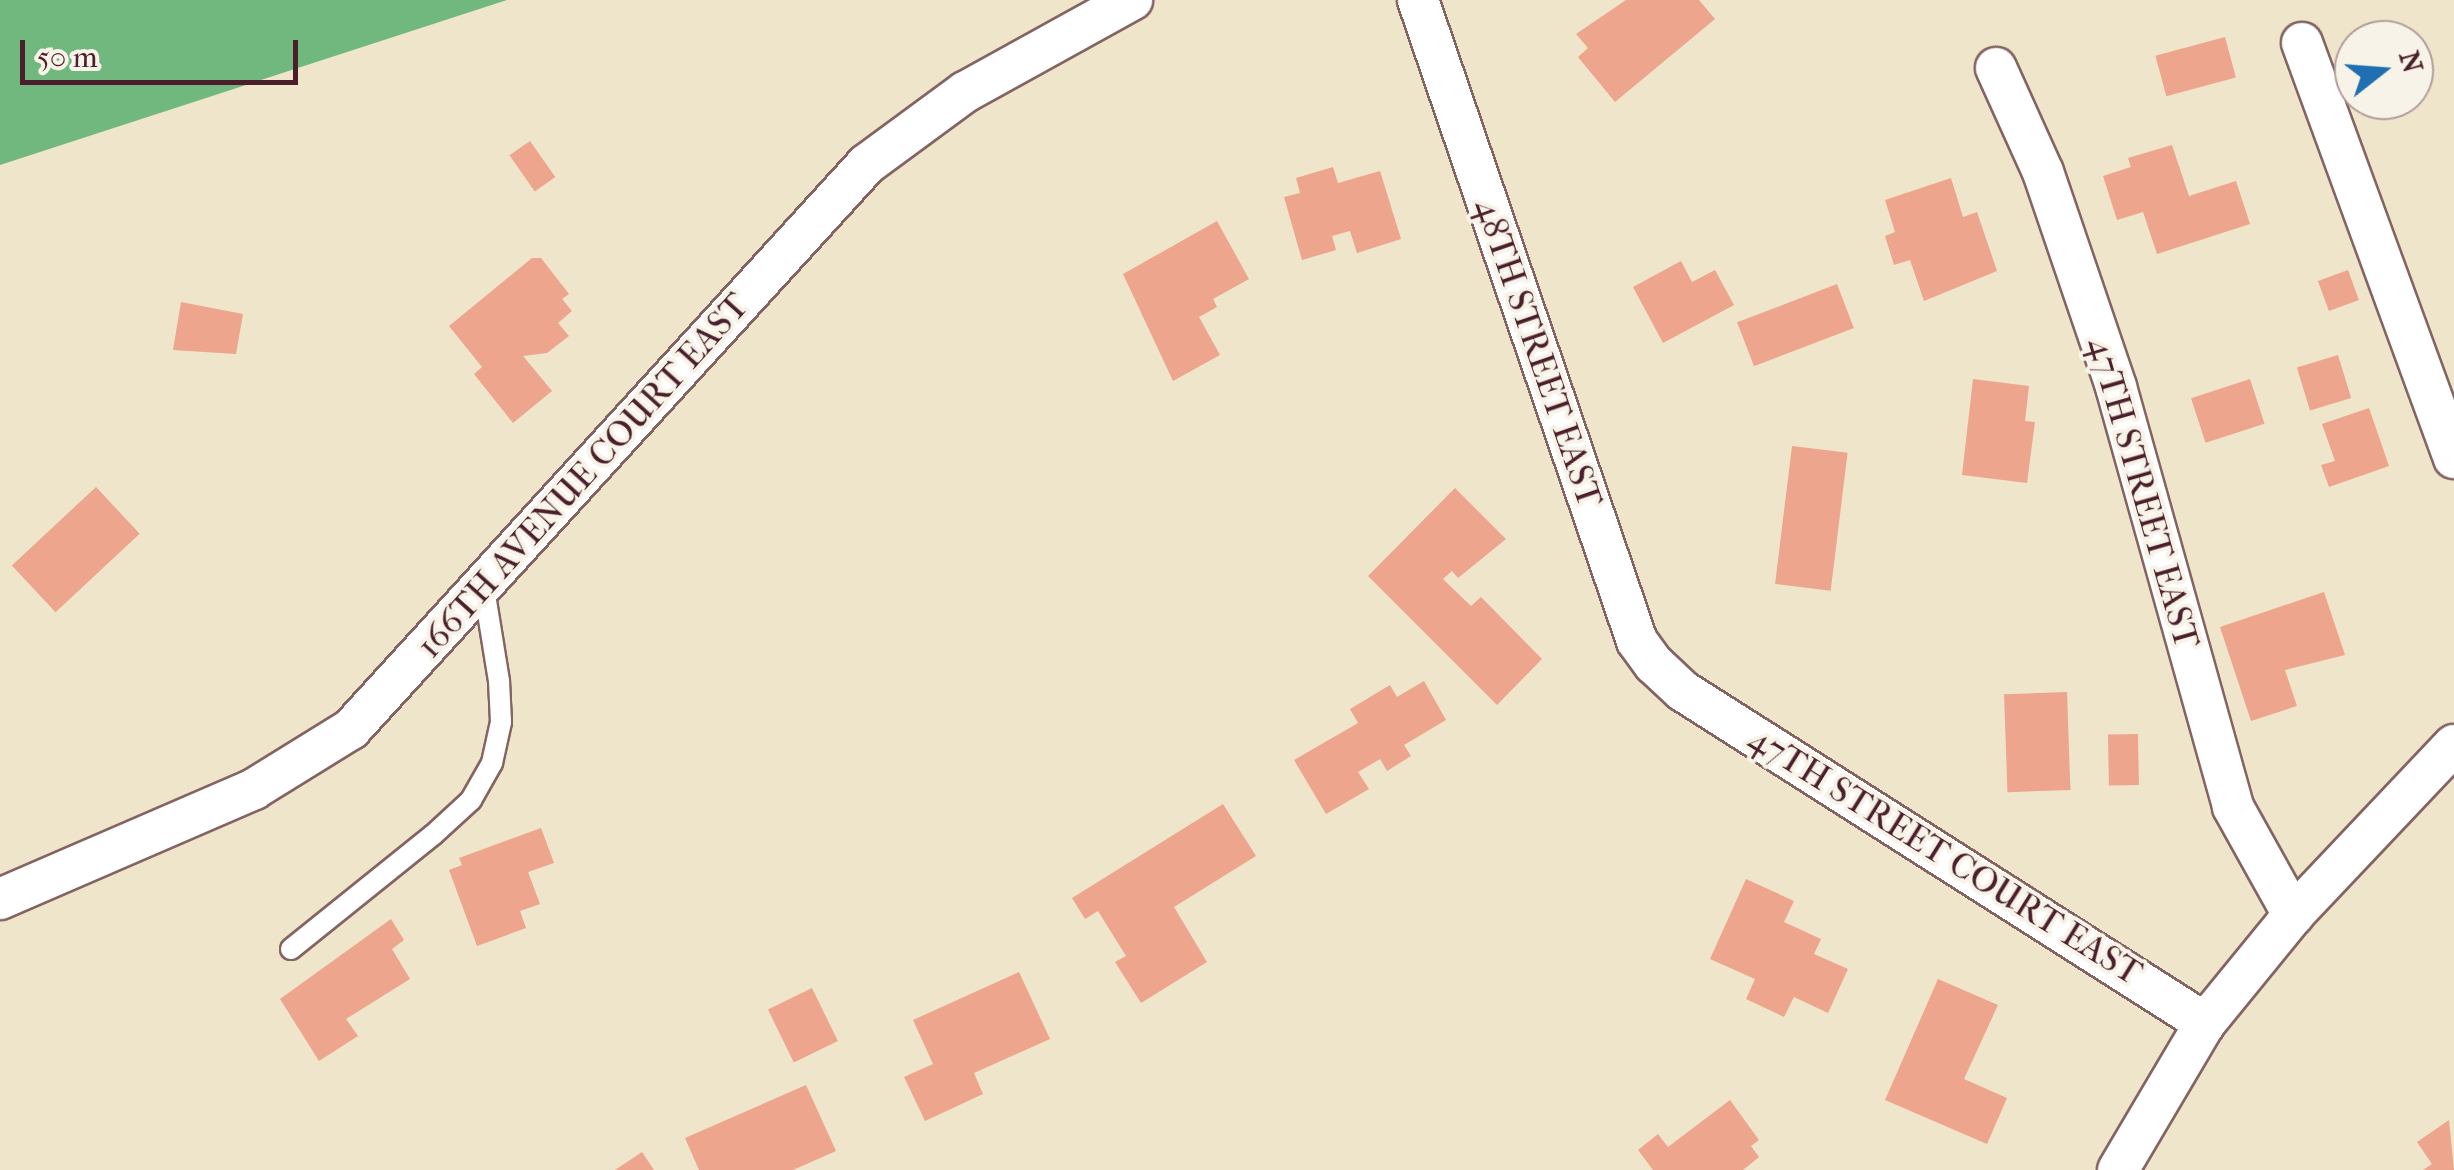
<!DOCTYPE html>
<html>
<head>
<meta charset="utf-8">
<style>
  body { margin:0 }
  #map { position:relative; width:2454px; height:1170px; overflow:hidden; background:#efe5ca; font-family:"IM FELL French Canon",serif }
  div>[style] { position:absolute }
  .forest>* { inset:0; background:#71b87e }
  .building>* { inset:0; background:#eda58d; transform-origin:0 0 }
  .roads { filter:drop-shadow(2px 0 #846463) drop-shadow(-2px 0 #846463) drop-shadow(0 2px #846463) drop-shadow(0 -2px #846463) }
  .service>* { height:20px; margin:-10px; padding:0 10px; transform-origin:10px; border-radius:10px; background:#fff }
  .minor>* { height:40px; margin:-20px; padding:0 20px; transform-origin:20px; border-radius:20px; background:#fff }
  span { translate:-50% -50%; white-space:nowrap; text-align:center; line-height:1.15; -webkit-text-stroke:8px #f7f3e8; paint-order:stroke }
  .street-label { font-size:35px; color:#4a1f2b }
  .north { position:absolute; left:2334px; top:20px; width:100px; height:100px; box-sizing:border-box; background:#f7f3e8; border:2px solid #b29e9c; border-radius:50%; rotate:73deg; font-size:28px; font-weight:700; line-height:40px; text-align:center; color:#4a1f2b }
  .north::after { content:''; display:block; margin:auto; width:35px; height:45px; background:#1f6fb2; clip-path:polygon(50% 0,100% 100%,50% 72%,0 100%) }
  .scale { position:absolute; left:20px; top:40px; width:278px; height:45px; box-sizing:border-box; border:5px solid #4a1f2b; border-top:0; padding-left:12px; font-size:30px; line-height:35px; white-space:nowrap; color:#4a1f2b; -webkit-text-stroke:8px #f7f3e8; paint-order:stroke }
</style>
</head>
<body>
<div id="map">
  <div class="forest">
    <i style="clip-path:polygon(0 0,507px 0,0 165px)"></i>
  </div>
  <div class="building">
    <i style="clip-path:polygon(1626px 0,1699px 0,1715px 19px,1615px 102px,1578px 57px,1588px 48px,1576px 34px)"></i>
    <i style="left:2225px;top:37px;width:42px;height:72px;rotate:75deg"></i>
    <i style="left:530px;top:141px;width:44px;height:25px;rotate:55deg"></i>
    <i style="clip-path:polygon(2172px 145px,2189px 196px,2236px 181px,2250px 224px,2157px 254px,2143px 212px,2117px 220px,2103px 176px,2131px 167px,2128px 158px)"></i>
    <i style="clip-path:polygon(1333px 167px,1338px 183px,1380px 171px,1401px 239px,1357px 253px,1350px 231px,1332px 236px,1336px 250px,1302px 260px,1284px 197px,1300px 193px,1296px 178px)"></i>
    <i style="clip-path:polygon(1951px 178px,1963px 217px,1977px 212px,1997px 271px,1924px 301px,1910px 260px,1894px 265px,1885px 236px,1895px 232px,1885px 200px)"></i>
    <i style="clip-path:polygon(1217px 221px,1249px 279px,1213px 299px,1217px 307px,1199px 317px,1220px 355px,1173px 381px,1123px 274px)"></i>
    <i style="clip-path:polygon(532px 258px,541px 258px,569px 294px,562px 299px,572px 311px,558px 323px,569px 336px,547px 353px,523px 356px,552px 391px,513px 423px,474px 374px,482px 367px,449px 326px)"></i>
    <i style="clip-path:polygon(1681px 261px,1692px 282px,1715px 270px,1734px 305px,1663px 343px,1633px 287px)"></i>
    <i style="left:2348px;top:270px;width:32px;height:32px;rotate:70deg"></i>
    <i style="left:1837px;top:284px;width:47px;height:107px;rotate:69deg"></i>
    <i style="clip-path:polygon(181px 302px,243px 314px,236px 354px,173px 350px)"></i>
    <i style="left:2338px;top:355px;width:45px;height:43px;rotate:73deg"></i>
    <i style="clip-path:polygon(1973px 379px,2029px 386px,2025px 421px,2035px 422px,2027px 483px,1962px 475px)"></i>
    <i style="left:2250px;top:379px;width:47px;height:62px;rotate:72deg"></i>
    <i style="clip-path:polygon(2369px 408px,2389px 466px,2329px 487px,2321px 465px,2335px 461px,2322px 424px)"></i>
    <i style="left:1792px;top:446px;width:56px;height:139px;rotate:7deg"></i>
    <i style="left:96px;top:487px;width:64px;height:115px;rotate:47deg"></i>
    <i style="clip-path:polygon(1455px 488px,1506px 539px,1458px 578px,1452px 571px,1443px 579px,1471px 606px,1481px 597px,1542px 659px,1497px 705px,1368px 576px)"></i>
    <i style="clip-path:polygon(2324px 592px,2345px 655px,2285px 670px,2297px 706px,2251px 721px,2220px 627px)"></i>
    <i style="clip-path:polygon(1424px 681px,1446px 720px,1404px 745px,1411px 756px,1387px 771px,1380px 759px,1358px 772px,1369px 789px,1326px 814px,1294px 760px,1358px 723px,1350px 709px,1390px 685px,1397px 697px)"></i>
    <i style="left:2067px;top:692px;width:98px;height:63px;rotate:88deg"></i>
    <i style="left:2138px;top:734px;width:51px;height:30px;rotate:89deg"></i>
    <i style="clip-path:polygon(1223px 804px,1256px 856px,1174px 907px,1207px 962px,1141px 1003px,1115px 962px,1126px 956px,1098px 911px,1085px 919px,1072px 898px)"></i>
    <i style="clip-path:polygon(541px 828px,554px 863px,528px 872px,540px 904px,520px 911px,526px 928px,477px 946px,449px 870px,462px 865px,459px 858px)"></i>
    <i style="clip-path:polygon(1746px 879px,1794px 901px,1784px 922px,1821px 939px,1814px 954px,1848px 969px,1828px 1013px,1794px 997px,1784px 1017px,1746px 999px,1755px 979px,1710px 959px)"></i>
    <i style="clip-path:polygon(391px 919px,404px 940px,392px 949px,410px 979px,346px 1019px,358px 1036px,319px 1061px,280px 999px)"></i>
    <i style="clip-path:polygon(1019px 972px,1050px 1039px,974px 1073px,983px 1094px,925px 1121px,904px 1077px,933px 1064px,913px 1020px)"></i>
    <i style="clip-path:polygon(1938px 979px,1998px 1005px,1964px 1079px,2007px 1098px,1987px 1144px,1885px 1100px)"></i>
    <i style="left:812px;top:988px;width:59px;height:49px;rotate:64deg"></i>
    <i style="clip-path:polygon(806px 1085px,836px 1151px,793px 1170px,699px 1170px,685px 1138px)"></i>
    <i style="clip-path:polygon(1730px 1100px,1759px 1140px,1751px 1146px,1759px 1157px,1743px 1170px,1653px 1170px,1638px 1150px,1658px 1134px,1668px 1147px)"></i>
    <i style="clip-path:polygon(2449px 1120px,2454px 1170px,2423px 1170px,2432px 1164px,2417px 1142px)"></i>
    <i style="clip-path:polygon(642px 1152px,654px 1170px,615px 1170px)"></i>
  </div>
  <div class="roads">
    <div class="service">
      <i style="left:291px;top:949px;width:182px;rotate:-38.8deg"></i>
      <i style="left:433px;top:835px;width:52px;rotate:-42.6deg"></i>
      <i style="left:471px;top:800px;width:43px;rotate:-60.4deg"></i>
      <i style="left:492px;top:763px;width:42px;rotate:-77.6deg"></i>
      <i style="left:501px;top:722px;width:41px;rotate:-92.8deg"></i>
      <i style="left:499px;top:681px;width:94px;rotate:-99.2deg"></i>
    </div>
    <div class="minor">
      <i style="left:1418px;top:0;width:677px;rotate:71.14deg"></i>
      <i style="left:1637px;top:641px;width:29px;rotate:54deg"></i>
      <i style="left:1654px;top:664px;width:40px;rotate:43deg"></i>
      <i style="left:1683px;top:691px;width:619px;rotate:32.46deg"></i>
      <i style="left:2302px;top:43px;width:442px;rotate:69.9deg"></i>
      <i style="left:1996px;top:68px;width:114px;rotate:65.7deg"></i>
      <i style="left:2043px;top:172px;width:227px;rotate:71.2deg"></i>
      <i style="left:2116px;top:387px;width:436px;rotate:74.4deg"></i>
      <i style="left:2233px;top:807px;width:124px;rotate:60.9deg"></i>
      <i style="left:0;top:899px;width:277px;rotate:-23.4deg"></i>
      <i style="left:254px;top:789px;width:114px;rotate:-31.7deg"></i>
      <i style="left:351px;top:729px;width:765px;rotate:-47.6deg"></i>
      <i style="left:867px;top:164px;width:122px;rotate:-36.3deg"></i>
      <i style="left:965px;top:92px;width:191px;rotate:-28.9deg"></i>
      <i style="left:2118px;top:1170px;width:171px;rotate:-59.4deg"></i>
      <i style="left:2205px;top:1023px;width:139px;rotate:-50.8deg"></i>
      <i style="left:2293px;top:915px;width:234px;rotate:-46.6deg"></i>
    </div>
  </div>
  <div class="street-label">
    <span style="left:1538px;top:353px;rotate:71deg">48TH STREET EAST</span>
    <span style="left:583px;top:476px;rotate:-48deg">166TH AVENUE COURT EAST</span>
    <span style="left:2143px;top:493px;rotate:74deg">47TH STREET EAST</span>
    <span style="left:1945px;top:856px;rotate:32deg">47TH STREET COURT EAST</span>
  </div>
  <div class="north">N</div>
  <div class="scale">50 m</div>
</div>
</body>
</html>
